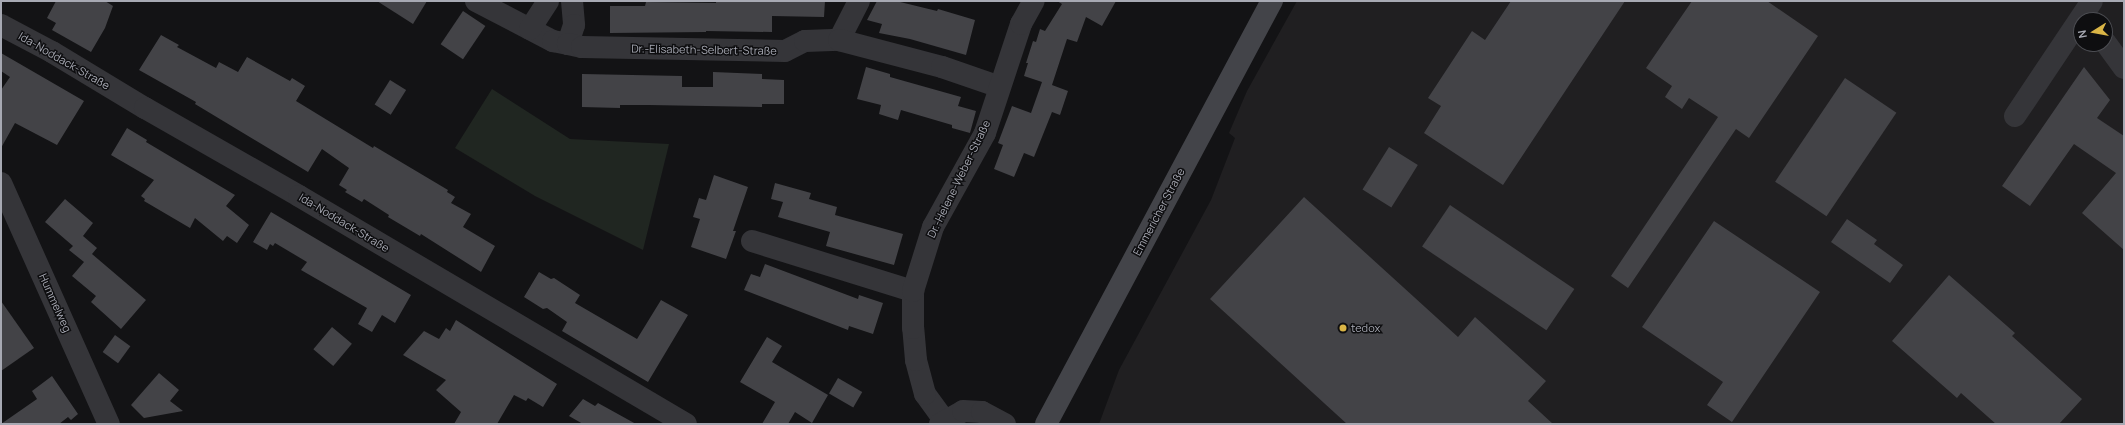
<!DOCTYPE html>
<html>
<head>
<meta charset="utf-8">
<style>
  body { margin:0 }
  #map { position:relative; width:2125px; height:425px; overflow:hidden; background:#131315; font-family:Manrope,sans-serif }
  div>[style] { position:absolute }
  .built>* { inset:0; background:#201f21 }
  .green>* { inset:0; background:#202621 }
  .building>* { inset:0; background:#434347; transform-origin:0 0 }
  .street>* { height:22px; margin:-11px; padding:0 11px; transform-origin:11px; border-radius:11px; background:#353539 }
  .secondary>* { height:22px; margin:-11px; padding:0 11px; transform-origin:11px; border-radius:11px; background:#434449 }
  .dots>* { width:11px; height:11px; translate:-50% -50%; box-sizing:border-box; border:2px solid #0e0e10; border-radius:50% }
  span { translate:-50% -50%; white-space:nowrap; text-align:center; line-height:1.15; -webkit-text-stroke:3px #0e0e10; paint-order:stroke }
  .street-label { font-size:11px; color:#a7a9b3 }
  .poi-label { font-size:11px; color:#a7a9b3 }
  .left { translate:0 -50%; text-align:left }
  .frame { position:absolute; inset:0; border:2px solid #a7a9b3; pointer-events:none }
  .north { position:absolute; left:2073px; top:12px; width:40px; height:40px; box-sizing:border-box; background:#0e0e10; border:1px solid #4b4c51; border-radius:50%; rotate:259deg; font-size:11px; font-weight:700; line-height:16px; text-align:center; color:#a7a9b3 }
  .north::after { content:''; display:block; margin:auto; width:14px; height:18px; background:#dab546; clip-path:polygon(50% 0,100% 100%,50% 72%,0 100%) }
</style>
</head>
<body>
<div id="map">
  <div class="built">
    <i style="clip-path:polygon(evenodd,1297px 1px,2124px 1px,2124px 424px,1099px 424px,1119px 370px,1211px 200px,1235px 138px,1229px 133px,1247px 91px,1297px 1px,2081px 20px,2105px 20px,2105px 44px,2081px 44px,2081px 20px)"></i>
  </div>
  <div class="green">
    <i style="clip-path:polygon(492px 89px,570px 139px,669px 144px,643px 250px,535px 196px,455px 148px)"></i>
  </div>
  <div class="building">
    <i style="clip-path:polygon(56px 1px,105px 1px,113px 6px,105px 28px,91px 52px,52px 30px,56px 23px,47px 18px)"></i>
    <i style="clip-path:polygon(377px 1px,427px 1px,413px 24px)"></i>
    <i style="clip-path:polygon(716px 1px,825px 1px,824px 17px,772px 16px,772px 32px,706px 31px,706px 32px,610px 33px,610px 6px,645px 6px,646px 2px,716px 3px)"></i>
    <i style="clip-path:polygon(877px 1px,896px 1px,937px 11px,938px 9px,975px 20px,966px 55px,910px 39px,879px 33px,882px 24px,867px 20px)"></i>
    <i style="clip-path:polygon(1057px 1px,1116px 1px,1102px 26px,1086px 17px,1077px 42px,1067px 39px,1052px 85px,1068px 91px,1060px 115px,1052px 112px,1034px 157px,1024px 153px,1014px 177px,994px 169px,1003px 145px,998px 143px,1012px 106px,1031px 113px,1042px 82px,1024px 76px,1028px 63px,1026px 63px,1033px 41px,1036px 42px,1040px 29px,1045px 31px,1062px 4px)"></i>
    <i style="clip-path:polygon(1511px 1px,1625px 1px,1503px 185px,1424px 133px,1441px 106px,1428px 98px,1472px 31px,1485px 40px)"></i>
    <i style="clip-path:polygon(1692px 1px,1767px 1px,1818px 36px,1749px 138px,1736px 129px,1628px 288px,1611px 276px,1718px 117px,1689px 98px,1682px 109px,1665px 97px,1672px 86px,1646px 68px)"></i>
    <i style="left:463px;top:11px;width:27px;height:40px;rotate:34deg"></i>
    <i style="clip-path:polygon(161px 35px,179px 45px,177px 47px,216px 68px,219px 62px,238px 72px,247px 57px,290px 81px,292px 78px,305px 86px,296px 101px,373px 148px,374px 146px,448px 190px,447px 192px,455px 197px,451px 203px,471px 214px,463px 227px,495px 246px,481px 272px,421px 234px,420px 236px,388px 217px,389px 215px,364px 199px,362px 202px,345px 192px,347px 190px,339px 185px,349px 168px,322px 149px,308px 172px,195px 104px,196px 102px,139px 70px)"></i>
    <i style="clip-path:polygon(1px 53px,84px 101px,57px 145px,15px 123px,1px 148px,1px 90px,10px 77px,1px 71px)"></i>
    <i style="clip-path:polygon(866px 67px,890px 74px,890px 77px,961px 97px,958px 106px,976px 111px,970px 133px,952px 128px,952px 125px,901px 110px,898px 120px,879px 114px,881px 105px,857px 99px)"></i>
    <i style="clip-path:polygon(2084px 67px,2110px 100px,2097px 118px,2124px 136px,2124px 250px,2082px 213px,2116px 173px,2074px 144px,2030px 206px,2002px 186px)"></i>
    <i style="clip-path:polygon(713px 72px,762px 74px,762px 79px,784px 80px,784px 104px,762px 104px,762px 107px,649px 105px,620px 105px,620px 108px,582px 107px,582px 74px,682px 76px,682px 87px,713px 87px)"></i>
    <i style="left:1845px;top:78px;width:62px;height:125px;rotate:34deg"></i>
    <i style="left:390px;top:80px;width:19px;height:29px;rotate:32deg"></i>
    <i style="clip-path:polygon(127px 128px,147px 140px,146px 142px,235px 195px,226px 206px,249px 225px,237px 243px,227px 236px,223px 241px,195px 218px,190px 228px,144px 201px,145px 199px,141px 196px,154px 180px,111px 155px)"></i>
    <i style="left:1389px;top:147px;width:34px;height:50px;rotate:32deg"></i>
    <i style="clip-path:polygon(714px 175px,748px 187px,733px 231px,736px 231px,726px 259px,691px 247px,700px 219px,693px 217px,699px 198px,706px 200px)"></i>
    <i style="clip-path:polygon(775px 183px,811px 193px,809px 199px,837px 207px,835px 215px,903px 234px,894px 265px,826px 246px,830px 232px,778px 217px,783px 202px,771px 199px)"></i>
    <i style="clip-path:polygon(1304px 197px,1458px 337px,1475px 317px,1546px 381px,1528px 401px,1553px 424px,1347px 424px,1210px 299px)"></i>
    <i style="clip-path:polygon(65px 199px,93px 223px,83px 236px,97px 248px,92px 254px,146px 300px,121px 329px,91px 302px,96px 296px,72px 276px,84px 262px,69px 250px,73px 246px,45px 222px)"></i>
    <i style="left:1450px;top:205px;width:150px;height:50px;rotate:34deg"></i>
    <i style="clip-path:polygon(271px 212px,411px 295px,395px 323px,382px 315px,372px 332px,358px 324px,367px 308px,301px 270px,307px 262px,275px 243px,273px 246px,270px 244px,267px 250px,253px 242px)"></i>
    <i style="clip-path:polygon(1847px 219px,1877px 240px,1874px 244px,1903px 265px,1890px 283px,1831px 242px)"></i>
    <i style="clip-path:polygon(1714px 221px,1820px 292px,1732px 422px,1707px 405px,1723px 382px,1642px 327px)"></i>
    <i style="clip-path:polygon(765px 264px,858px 299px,859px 295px,883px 303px,873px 334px,849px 326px,848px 330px,744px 290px,751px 274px,760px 277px)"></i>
    <i style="clip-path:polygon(539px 272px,551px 279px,554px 278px,580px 295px,575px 303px,637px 339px,661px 300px,688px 315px,648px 382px,562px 331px,567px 322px,547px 308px,543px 309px,524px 297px)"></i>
    <i style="clip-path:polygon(1949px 275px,2015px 333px,2012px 336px,2082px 399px,2059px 424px,1996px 424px,1961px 393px,1957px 398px,1892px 341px)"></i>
    <i style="clip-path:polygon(1px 301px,34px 348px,1px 371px)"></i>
    <i style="clip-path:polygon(456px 320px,557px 384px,543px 407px,528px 398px,526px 401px,514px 395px,497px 424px,454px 424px,461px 412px,436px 390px,446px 380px,403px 355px,424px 331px,439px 339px,446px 328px,450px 331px)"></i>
    <i style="left:332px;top:327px;width:26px;height:29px;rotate:40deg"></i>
    <i style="left:115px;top:335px;width:19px;height:21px;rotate:36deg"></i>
    <i style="clip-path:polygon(767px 337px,782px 346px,772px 362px,828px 395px,812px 423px,795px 412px,788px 424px,762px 424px,775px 402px,740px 382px)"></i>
    <i style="clip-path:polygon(159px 373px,179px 390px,170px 401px,183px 411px,144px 418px,131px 405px)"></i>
    <i style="clip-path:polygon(52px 376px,78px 414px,71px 420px,68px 417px,59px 424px,1px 424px,37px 399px,32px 391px)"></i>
    <i style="left:838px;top:378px;width:28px;height:18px;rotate:30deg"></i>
    <i style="clip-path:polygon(583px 399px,595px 406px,598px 403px,636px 424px,583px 424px,569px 416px)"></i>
  </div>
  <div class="street">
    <i style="left:476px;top:1px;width:87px;rotate:27.5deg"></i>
    <i style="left:553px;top:41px;width:15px;rotate:11deg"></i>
    <i style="left:572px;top:1px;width:24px;rotate:85deg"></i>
    <i style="left:574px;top:25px;width:20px;rotate:108deg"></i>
    <i style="left:568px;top:44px;width:14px;rotate:12deg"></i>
    <i style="left:582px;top:47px;width:203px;rotate:1.1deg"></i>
    <i style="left:785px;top:51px;width:22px;rotate:-27deg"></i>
    <i style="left:805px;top:41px;width:34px;rotate:-2deg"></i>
    <i style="left:859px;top:1px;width:44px;rotate:117.1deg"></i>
    <i style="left:839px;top:40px;width:106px;rotate:14.7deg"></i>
    <i style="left:942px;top:67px;width:61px;rotate:19deg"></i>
    <i style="left:1px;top:25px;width:58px;rotate:27.9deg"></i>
    <i style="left:52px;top:52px;width:109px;rotate:31.1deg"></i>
    <i style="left:145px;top:108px;width:177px;rotate:29.7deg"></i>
    <i style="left:299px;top:196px;width:449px;rotate:30.5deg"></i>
    <i style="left:530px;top:29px;width:33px;rotate:-57deg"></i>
    <i style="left:2105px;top:42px;width:32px;rotate:54deg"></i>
    <i style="left:2015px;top:116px;width:138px;rotate:-56.2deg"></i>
    <i style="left:1px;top:183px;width:264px;rotate:65.9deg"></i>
    <i style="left:752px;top:241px;width:169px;rotate:17.3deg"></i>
    <i style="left:944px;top:420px;width:32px;rotate:-126deg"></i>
    <i style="left:925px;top:394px;width:35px;rotate:-105deg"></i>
    <i style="left:916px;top:360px;width:32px;rotate:-95deg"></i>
    <i style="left:913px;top:328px;width:37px;rotate:-90deg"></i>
    <i style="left:913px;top:291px;width:67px;rotate:-72.6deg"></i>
    <i style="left:933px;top:227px;width:107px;rotate:-61deg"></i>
    <i style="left:985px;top:133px;width:115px;rotate:-71.7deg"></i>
    <i style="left:1021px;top:24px;width:26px;rotate:-61deg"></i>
    <i style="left:940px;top:424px;width:26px;rotate:-29deg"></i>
    <i style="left:963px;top:411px;width:19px;rotate:3deg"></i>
    <i style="left:982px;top:412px;width:26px;rotate:28deg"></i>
  </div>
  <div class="secondary">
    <i style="left:1046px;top:424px;width:480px;rotate:-61.9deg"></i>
  </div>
  <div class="dots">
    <i style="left:1343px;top:328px;background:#dab546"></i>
  </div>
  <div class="street-label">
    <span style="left:704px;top:50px;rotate:1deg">Dr.-Elisabeth-Selbert-Straße</span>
    <span style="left:64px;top:61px;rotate:30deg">Ida-Noddack-Straße</span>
    <span style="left:959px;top:179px;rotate:-64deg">Dr.-Helene-Weber-Straße</span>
    <span style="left:1159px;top:212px;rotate:-62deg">Emmericher Straße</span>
    <span style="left:344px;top:223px;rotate:31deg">Ida-Noddack-Straße</span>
    <span style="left:55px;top:303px;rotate:66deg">Hummelweg</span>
  </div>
  <div class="poi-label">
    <span class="left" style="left:1351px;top:328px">tedox</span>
  </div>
  <div class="frame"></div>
  <div class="north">N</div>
</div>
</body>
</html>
